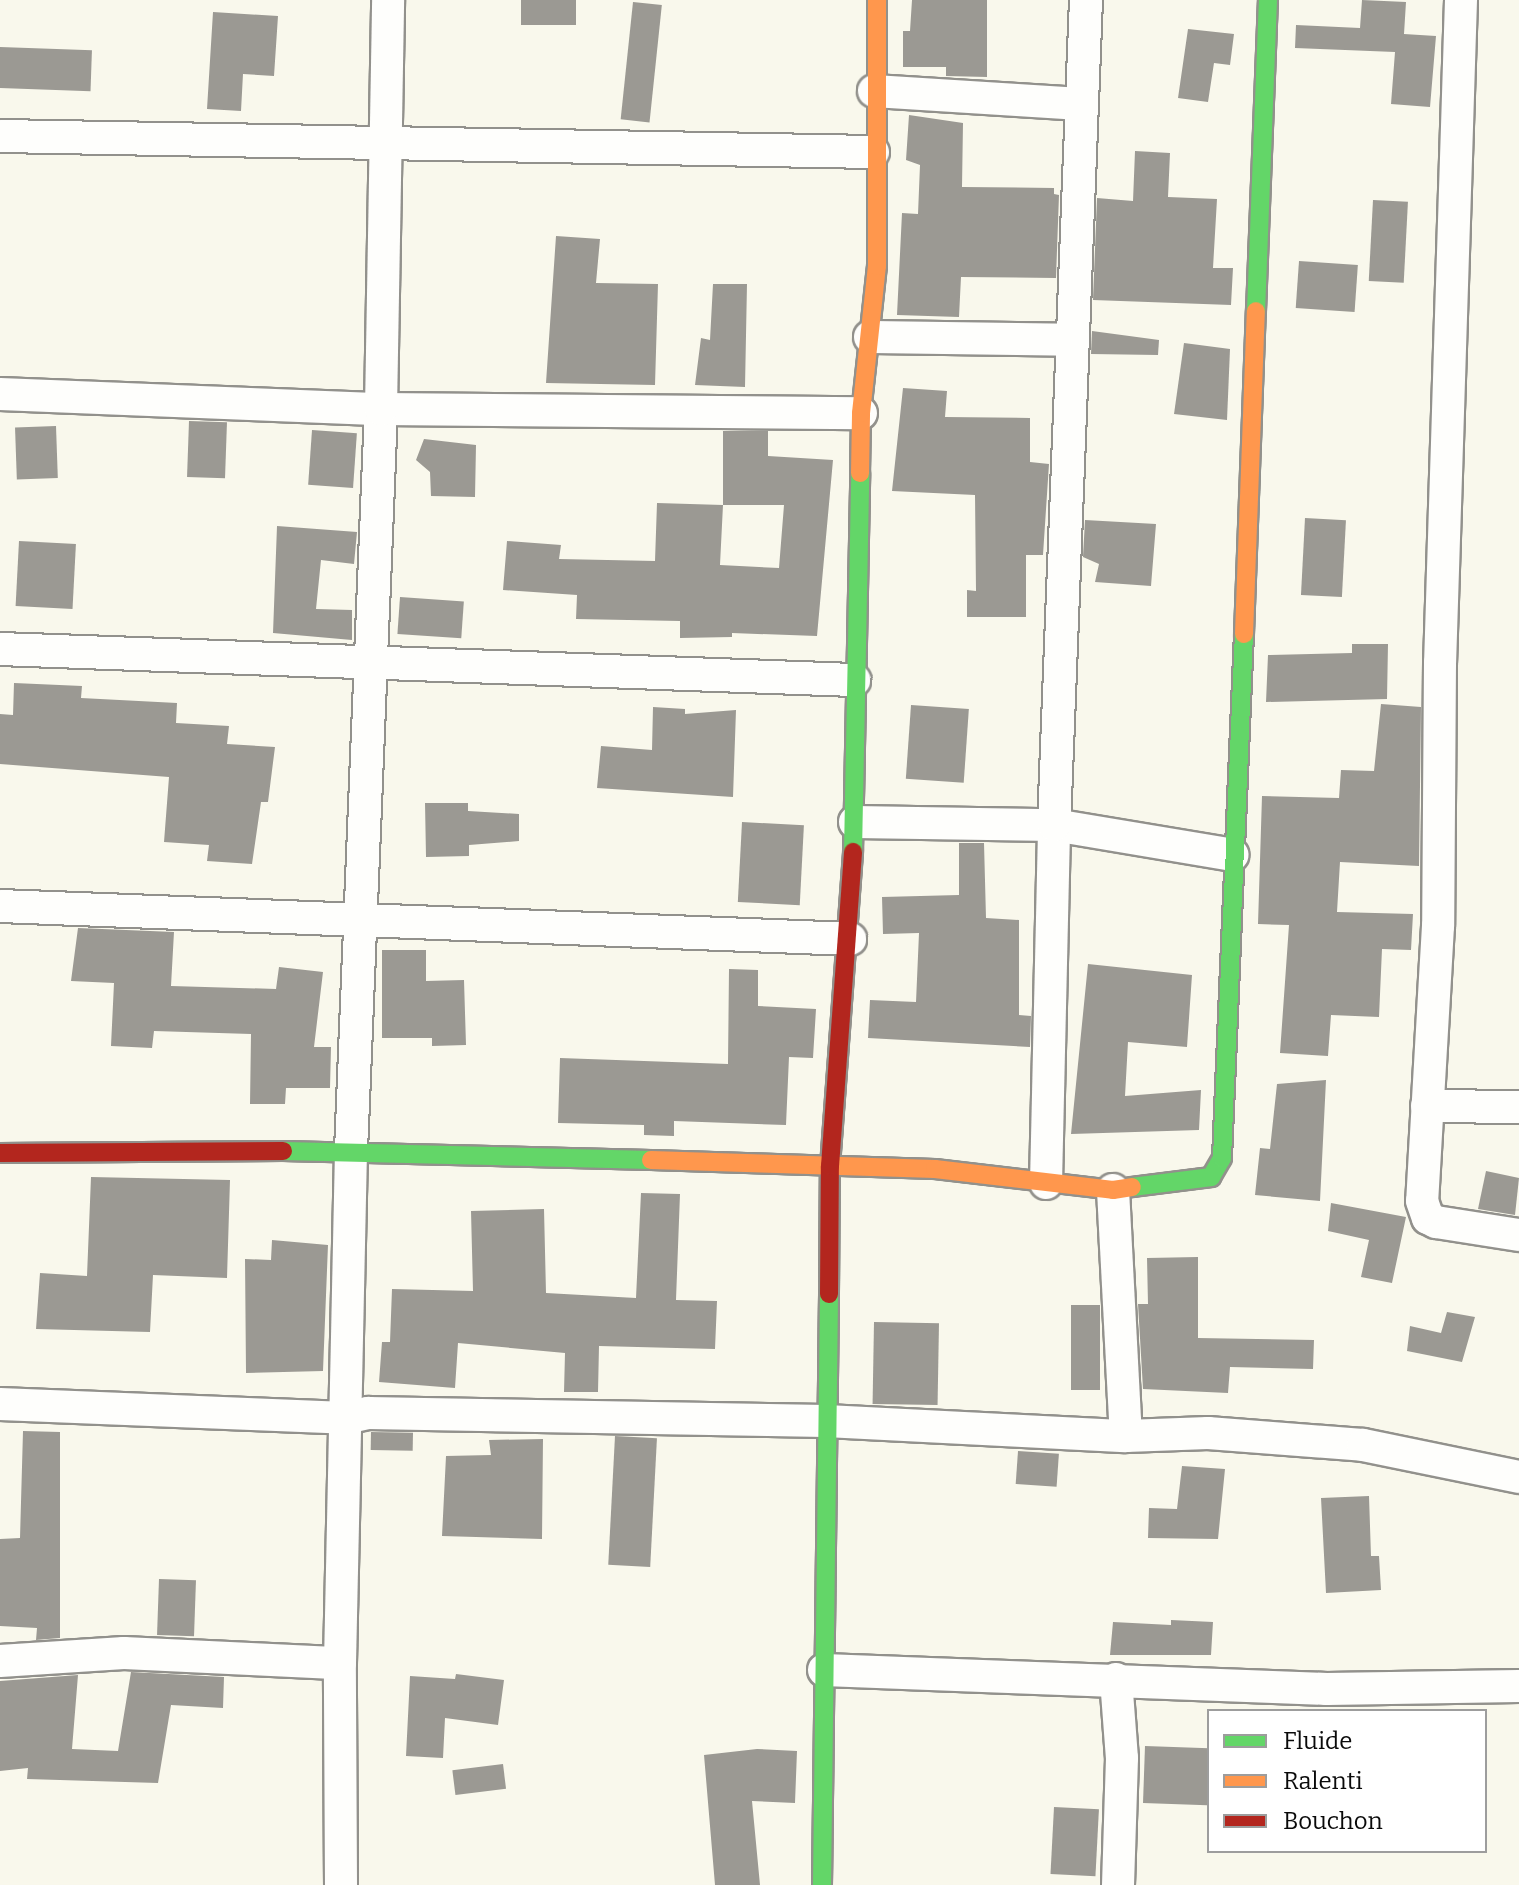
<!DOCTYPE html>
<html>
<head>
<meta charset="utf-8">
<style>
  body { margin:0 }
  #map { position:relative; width:1519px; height:1885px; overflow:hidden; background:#f9f8ec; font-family:Bitter,serif }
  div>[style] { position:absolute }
  .building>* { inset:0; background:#9b9993; transform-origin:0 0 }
  .roads { filter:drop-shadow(2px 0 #92918c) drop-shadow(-2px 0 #92918c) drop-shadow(0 2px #92918c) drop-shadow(0 -2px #92918c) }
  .street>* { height:32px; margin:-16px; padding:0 16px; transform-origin:16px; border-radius:16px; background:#fefefc }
  .fast>* { height:18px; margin:-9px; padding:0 9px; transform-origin:9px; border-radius:9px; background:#63d668 }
  .slow>* { height:18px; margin:-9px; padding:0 9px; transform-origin:9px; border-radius:9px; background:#ff974d }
  .jam>* { height:18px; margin:-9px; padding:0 9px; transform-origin:9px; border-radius:9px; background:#b3261e }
  span { translate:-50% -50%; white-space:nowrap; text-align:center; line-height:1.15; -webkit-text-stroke:8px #fff; paint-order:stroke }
  .legend { position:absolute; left:1207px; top:1709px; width:280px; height:144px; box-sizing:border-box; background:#fff; border:2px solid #9d9d9d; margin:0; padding:10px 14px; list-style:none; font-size:24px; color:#0a0a0a }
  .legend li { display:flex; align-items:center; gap:16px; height:40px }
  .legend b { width:40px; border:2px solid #9d9d9d }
</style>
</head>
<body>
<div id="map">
  <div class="building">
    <i style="left:521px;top:0;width:55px;height:25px"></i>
    <i style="clip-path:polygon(912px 0,987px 0,987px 77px,946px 76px,946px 67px,903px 67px,903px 31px,910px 31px)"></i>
    <i style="clip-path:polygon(1362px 0,1406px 2px,1404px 34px,1436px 36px,1430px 107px,1391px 104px,1395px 52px,1295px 48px,1296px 25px,1360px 28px)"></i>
    <i style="left:633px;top:2px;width:29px;height:118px;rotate:6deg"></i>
    <i style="clip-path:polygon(213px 12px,278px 16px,274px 76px,243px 74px,241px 111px,207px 109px)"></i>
    <i style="clip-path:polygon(1188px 29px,1234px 34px,1230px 65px,1214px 63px,1208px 102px,1178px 98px)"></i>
    <i style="left:0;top:47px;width:92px;height:41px;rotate:2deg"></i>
    <i style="clip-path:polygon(909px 115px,963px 123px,962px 187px,1054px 188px,1054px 194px,1059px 195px,1056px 278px,961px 277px,959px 317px,897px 315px,902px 213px,918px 214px,920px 165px,906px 160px)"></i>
    <i style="clip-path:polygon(1135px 151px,1170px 153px,1168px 197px,1217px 199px,1213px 268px,1233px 268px,1231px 305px,1093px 300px,1097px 198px,1133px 201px)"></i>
    <i style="left:1373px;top:200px;width:35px;height:81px;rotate:3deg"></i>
    <i style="clip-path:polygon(556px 236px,600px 239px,596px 283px,658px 284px,655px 385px,546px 383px)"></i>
    <i style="left:1299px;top:261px;width:59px;height:47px;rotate:4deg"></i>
    <i style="clip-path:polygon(713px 284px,747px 284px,745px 387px,695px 385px,701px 338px,710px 340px)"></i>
    <i style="clip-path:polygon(1092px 331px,1159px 340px,1158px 355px,1091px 354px)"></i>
    <i style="clip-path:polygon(1184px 343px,1230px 349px,1227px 420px,1174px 414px)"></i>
    <i style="clip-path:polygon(903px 388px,947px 391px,945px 417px,1030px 418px,1030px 462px,1049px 464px,1043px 555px,1026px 555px,1026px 617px,967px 617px,967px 590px,976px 591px,975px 495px,892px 491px)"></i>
    <i style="left:189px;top:421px;width:38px;height:56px;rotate:2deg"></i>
    <i style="left:56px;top:426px;width:52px;height:41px;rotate:88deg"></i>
    <i style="left:312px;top:430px;width:45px;height:55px;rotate:4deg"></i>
    <i style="clip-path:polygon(evenodd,723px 431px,768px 431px,768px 456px,833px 460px,817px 636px,732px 633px,732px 637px,680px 638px,680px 621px,576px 619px,577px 595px,503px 590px,507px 541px,561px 545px,559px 559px,655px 561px,657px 503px,723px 505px,723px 431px,723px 505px,784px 505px,779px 568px,720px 565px,723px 505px)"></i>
    <i style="clip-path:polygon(424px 439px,476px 445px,475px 497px,431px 496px,430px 472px,416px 460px)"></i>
    <i style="left:1305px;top:518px;width:41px;height:77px;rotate:3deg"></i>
    <i style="clip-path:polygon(1085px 520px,1156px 524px,1151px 586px,1095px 582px,1099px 564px,1083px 557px)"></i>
    <i style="clip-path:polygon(277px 526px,357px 532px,354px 564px,321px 560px,316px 609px,352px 610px,352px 640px,273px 633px)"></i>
    <i style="left:19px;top:541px;width:57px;height:65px;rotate:3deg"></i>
    <i style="left:400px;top:597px;width:64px;height:37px;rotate:4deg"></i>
    <i style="clip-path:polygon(1352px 644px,1388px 644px,1387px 699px,1266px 702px,1268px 655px,1352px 653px)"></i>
    <i style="clip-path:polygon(14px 683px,82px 686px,81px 698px,177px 703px,176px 723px,229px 726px,227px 744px,275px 747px,268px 802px,261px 802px,252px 864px,207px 861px,209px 845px,164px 842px,169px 777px,0 764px,0 714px,13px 715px)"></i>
    <i style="clip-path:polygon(1381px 704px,1421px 707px,1419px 866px,1340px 862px,1337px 912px,1413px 914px,1411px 950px,1382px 949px,1379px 1017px,1331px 1015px,1328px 1056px,1280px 1053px,1289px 925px,1258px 924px,1262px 796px,1339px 798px,1341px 770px,1374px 771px)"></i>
    <i style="left:911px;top:705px;width:58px;height:74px;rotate:4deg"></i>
    <i style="clip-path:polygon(653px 707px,685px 709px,685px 714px,736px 710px,733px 797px,597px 788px,601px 746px,652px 750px)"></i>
    <i style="clip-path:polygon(425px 803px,468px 803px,468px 811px,519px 814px,519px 841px,469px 845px,469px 856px,426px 857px)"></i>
    <i style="left:742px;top:822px;width:62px;height:80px;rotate:3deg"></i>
    <i style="clip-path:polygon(959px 843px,984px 843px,986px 918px,1019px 920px,1019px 1015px,1031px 1016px,1030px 1047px,868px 1038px,870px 1000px,916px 1002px,919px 933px,883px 934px,882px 897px,959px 895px)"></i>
    <i style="clip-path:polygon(78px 928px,174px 932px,171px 986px,276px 989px,279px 967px,323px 972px,314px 1047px,331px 1047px,330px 1088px,286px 1088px,285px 1104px,250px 1104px,251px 1034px,154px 1031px,152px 1048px,111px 1046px,114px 983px,71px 981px)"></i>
    <i style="clip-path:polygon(382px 950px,426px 950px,426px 981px,464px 980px,466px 1045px,432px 1046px,432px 1038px,382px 1038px)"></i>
    <i style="clip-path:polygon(1088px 964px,1192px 975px,1187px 1047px,1128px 1042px,1125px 1096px,1201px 1090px,1199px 1130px,1071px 1134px)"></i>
    <i style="clip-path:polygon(729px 969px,758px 970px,758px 1006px,816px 1009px,813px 1058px,789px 1057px,786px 1125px,674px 1121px,674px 1136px,644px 1135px,644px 1125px,558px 1123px,560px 1058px,728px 1064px)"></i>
    <i style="clip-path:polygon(1326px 1080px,1320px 1201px,1255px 1195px,1260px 1148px,1270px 1149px,1277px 1084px)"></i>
    <i style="clip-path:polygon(1486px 1171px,1519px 1178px,1515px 1215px,1478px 1209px)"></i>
    <i style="clip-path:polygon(91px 1177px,230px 1180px,227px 1278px,153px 1275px,150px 1332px,36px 1329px,40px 1273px,87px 1276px)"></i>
    <i style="clip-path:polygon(641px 1193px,680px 1194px,676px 1300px,717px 1301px,715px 1349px,599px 1346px,598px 1392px,564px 1392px,565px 1353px,458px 1343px,455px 1388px,379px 1382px,382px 1342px,390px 1342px,392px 1289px,473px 1291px,471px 1211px,544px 1209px,546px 1293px,636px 1298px)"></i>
    <i style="clip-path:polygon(1331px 1203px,1406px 1217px,1392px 1283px,1361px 1277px,1369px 1240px,1328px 1231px)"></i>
    <i style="clip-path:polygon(272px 1240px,328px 1245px,323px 1371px,246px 1373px,245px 1259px,271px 1260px)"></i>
    <i style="clip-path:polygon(1198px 1257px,1198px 1338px,1314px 1340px,1313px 1369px,1230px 1367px,1228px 1393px,1143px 1389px,1138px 1304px,1148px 1304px,1147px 1258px)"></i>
    <i style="left:1071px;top:1305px;width:29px;height:85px"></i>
    <i style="clip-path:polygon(1447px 1312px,1475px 1317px,1462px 1362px,1407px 1351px,1410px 1326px,1441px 1333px)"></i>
    <i style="left:874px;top:1322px;width:65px;height:82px;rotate:1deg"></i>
    <i style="clip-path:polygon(23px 1431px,60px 1432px,60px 1638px,36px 1640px,37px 1628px,0 1626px,0 1539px,20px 1538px)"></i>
    <i style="left:371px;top:1432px;width:42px;height:18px;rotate:1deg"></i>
    <i style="left:615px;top:1436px;width:42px;height:129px;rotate:3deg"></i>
    <i style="clip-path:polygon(543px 1439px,542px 1539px,442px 1536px,446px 1456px,491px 1455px,489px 1440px)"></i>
    <i style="left:1018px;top:1451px;width:41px;height:33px;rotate:4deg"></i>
    <i style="clip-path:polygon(1182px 1466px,1225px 1469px,1218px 1539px,1148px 1538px,1149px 1508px,1177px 1509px)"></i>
    <i style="clip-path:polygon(1369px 1496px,1371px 1556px,1379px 1556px,1381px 1590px,1326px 1593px,1321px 1498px)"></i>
    <i style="left:159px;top:1579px;width:37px;height:56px;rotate:2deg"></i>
    <i style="clip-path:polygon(1171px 1620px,1213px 1622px,1211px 1655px,1110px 1655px,1113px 1622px,1171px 1625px)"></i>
    <i style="clip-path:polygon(131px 1672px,224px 1677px,223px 1708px,171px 1705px,158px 1783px,27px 1779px,28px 1768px,0 1771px,0 1681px,78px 1675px,72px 1749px,118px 1751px)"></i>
    <i style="clip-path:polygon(456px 1674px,504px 1680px,498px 1725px,445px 1718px,443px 1758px,406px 1756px,410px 1676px,455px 1679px)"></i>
    <i style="left:1145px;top:1746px;width:64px;height:57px;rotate:2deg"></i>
    <i style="clip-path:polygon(757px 1749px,797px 1751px,795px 1803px,752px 1801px,760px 1885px,715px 1885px,704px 1755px)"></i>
    <i style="left:503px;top:1764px;width:25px;height:51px;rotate:83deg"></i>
    <i style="left:1054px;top:1807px;width:45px;height:67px;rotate:3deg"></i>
  </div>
  <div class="roads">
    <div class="street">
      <i style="left:1461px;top:0;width:663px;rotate:91.81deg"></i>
      <i style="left:1440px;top:663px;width:263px;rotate:90.4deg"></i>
      <i style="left:1438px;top:926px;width:275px;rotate:93.3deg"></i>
      <i style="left:1422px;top:1201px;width:18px;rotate:71deg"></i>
      <i style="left:1428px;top:1218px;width:9px;rotate:27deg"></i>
      <i style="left:1436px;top:1222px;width:84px;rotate:8.9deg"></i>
      <i style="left:874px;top:91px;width:207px;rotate:3.6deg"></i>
      <i style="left:0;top:136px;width:873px;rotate:1.05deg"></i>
      <i style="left:870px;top:337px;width:203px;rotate:0.8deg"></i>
      <i style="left:0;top:394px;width:381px;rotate:2.3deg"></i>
      <i style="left:381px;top:409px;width:480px;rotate:0.5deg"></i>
      <i style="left:0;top:649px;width:855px;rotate:2.08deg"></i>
      <i style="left:855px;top:822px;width:199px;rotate:0.9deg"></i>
      <i style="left:1054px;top:825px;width:181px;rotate:9.5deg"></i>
      <i style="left:0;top:906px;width:851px;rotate:2.22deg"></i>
      <i style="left:1427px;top:1106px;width:92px;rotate:0.6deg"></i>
      <i style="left:1046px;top:1183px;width:358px;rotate:-88.7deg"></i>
      <i style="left:1054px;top:825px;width:826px;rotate:-87.78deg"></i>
      <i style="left:1113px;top:1190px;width:246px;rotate:87deg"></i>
      <i style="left:0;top:1404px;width:346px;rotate:2.3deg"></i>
      <i style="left:346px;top:1418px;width:23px;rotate:-13deg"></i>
      <i style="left:368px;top:1413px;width:458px;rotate:1deg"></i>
      <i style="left:826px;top:1421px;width:300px;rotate:2.9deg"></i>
      <i style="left:1126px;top:1436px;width:82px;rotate:-2.1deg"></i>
      <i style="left:1208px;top:1433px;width:155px;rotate:4.4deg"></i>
      <i style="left:1363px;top:1445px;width:159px;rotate:11.6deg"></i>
      <i style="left:0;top:1661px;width:124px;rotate:-3.7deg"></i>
      <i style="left:124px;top:1653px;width:216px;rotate:2.7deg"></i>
      <i style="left:824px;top:1670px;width:503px;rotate:2.16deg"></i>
      <i style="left:1327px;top:1689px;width:192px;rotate:-0.9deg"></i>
      <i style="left:1116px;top:1679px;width:79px;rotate:85.7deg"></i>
      <i style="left:1122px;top:1758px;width:127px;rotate:91.8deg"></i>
      <i style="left:341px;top:1885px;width:222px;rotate:-90.3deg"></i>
      <i style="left:340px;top:1663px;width:512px;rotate:-88.77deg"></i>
      <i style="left:351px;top:1151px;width:743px;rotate:-87.68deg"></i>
      <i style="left:381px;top:409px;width:409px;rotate:-89deg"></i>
    </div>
    <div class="fast">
      <i style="left:1256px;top:311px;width:311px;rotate:-87.8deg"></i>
      <i style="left:853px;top:852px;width:379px;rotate:-88.9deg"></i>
      <i style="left:283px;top:1151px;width:368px;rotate:1.4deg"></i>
      <i style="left:1132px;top:1187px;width:80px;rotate:-7.2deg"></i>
      <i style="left:1211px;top:1177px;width:22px;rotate:-60deg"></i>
      <i style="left:1222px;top:1158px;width:524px;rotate:-87.6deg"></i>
      <i style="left:822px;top:1885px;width:591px;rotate:-89.32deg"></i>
    </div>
    <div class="slow">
      <i style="left:860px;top:473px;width:60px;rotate:-89deg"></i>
      <i style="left:861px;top:413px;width:148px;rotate:-83.8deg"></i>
      <i style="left:877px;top:266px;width:266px;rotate:-90deg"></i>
      <i style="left:1244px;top:634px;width:323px;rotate:-87.9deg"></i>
      <i style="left:651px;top:1160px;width:284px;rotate:1.8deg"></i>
      <i style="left:935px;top:1169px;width:179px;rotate:6.7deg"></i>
      <i style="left:1113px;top:1190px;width:19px;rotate:-9deg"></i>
    </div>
    <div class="jam">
      <i style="left:0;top:1153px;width:283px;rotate:-0.4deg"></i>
      <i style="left:829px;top:1294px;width:128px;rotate:-89.6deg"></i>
      <i style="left:830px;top:1166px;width:315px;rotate:-85.8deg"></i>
    </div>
  </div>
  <ul class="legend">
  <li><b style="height:10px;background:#63d668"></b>Fluide</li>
  <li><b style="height:10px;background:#ff974d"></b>Ralenti</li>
  <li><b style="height:10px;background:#b3261e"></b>Bouchon</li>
  </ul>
</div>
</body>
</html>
